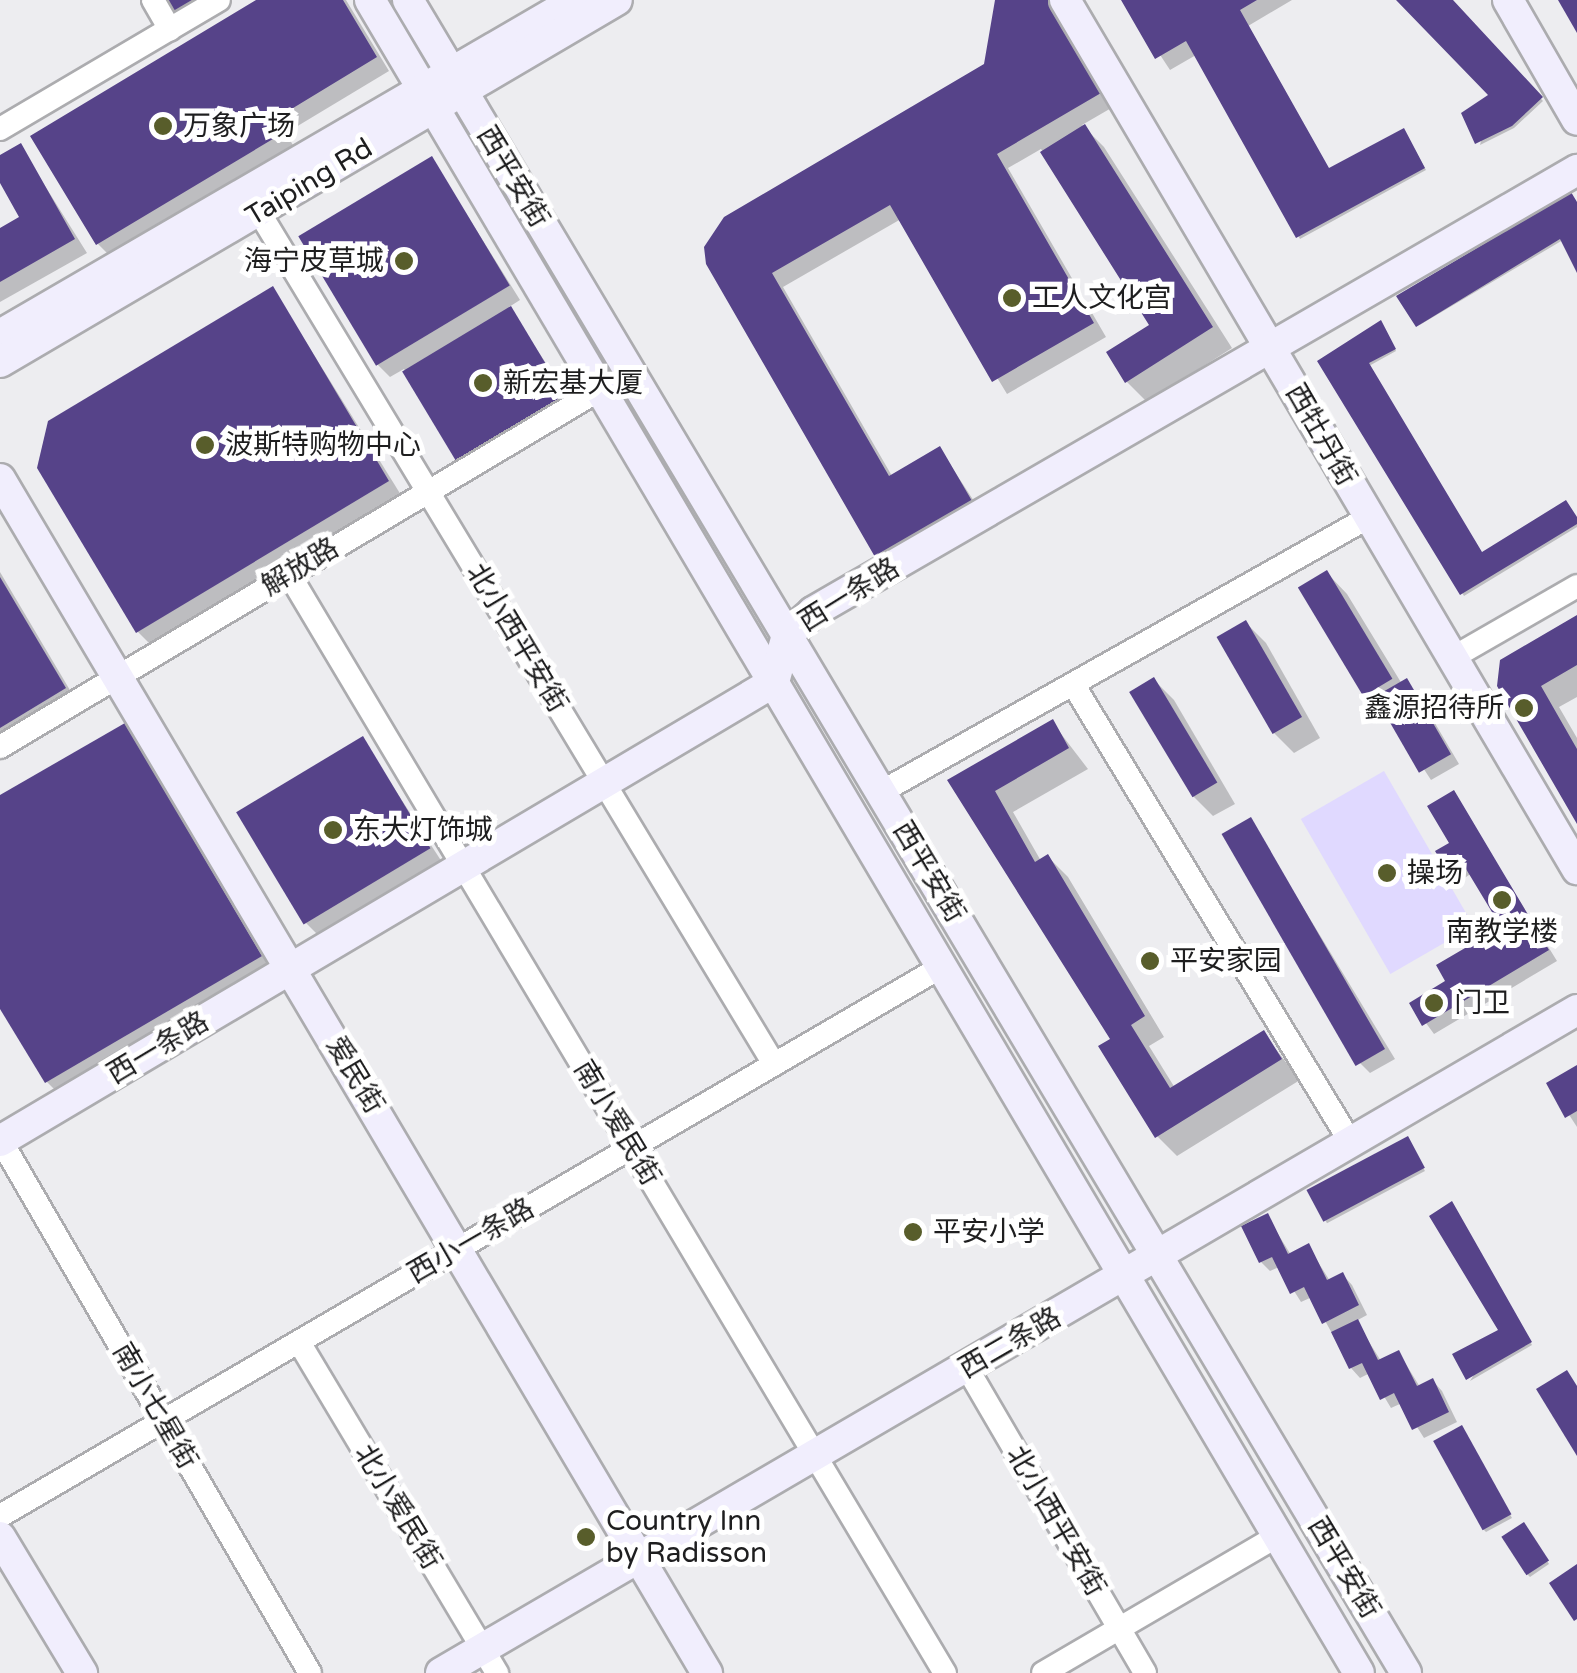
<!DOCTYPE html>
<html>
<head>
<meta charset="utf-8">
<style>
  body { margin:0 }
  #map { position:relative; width:1577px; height:1673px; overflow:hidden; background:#ededf0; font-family:"Varela Round","Noto Sans SC",sans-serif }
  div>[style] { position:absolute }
  .green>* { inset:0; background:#e0d9ff; transform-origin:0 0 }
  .shadow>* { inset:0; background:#0003; transform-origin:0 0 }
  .building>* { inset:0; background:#564389; transform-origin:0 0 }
  .roads { filter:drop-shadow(2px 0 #acacaf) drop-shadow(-2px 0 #acacaf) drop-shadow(0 2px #acacaf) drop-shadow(0 -2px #acacaf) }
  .street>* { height:22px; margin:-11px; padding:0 11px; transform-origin:11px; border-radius:11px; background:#fff }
  .secondary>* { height:30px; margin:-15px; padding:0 15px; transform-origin:15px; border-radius:15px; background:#f1eefd }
  .dots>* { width:28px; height:28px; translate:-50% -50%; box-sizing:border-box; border:5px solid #fff; border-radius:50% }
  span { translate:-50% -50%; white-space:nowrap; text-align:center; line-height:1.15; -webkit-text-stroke:10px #fff; paint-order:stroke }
  .poi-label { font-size:28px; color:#1e1e1f }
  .left { translate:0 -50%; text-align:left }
  .right { translate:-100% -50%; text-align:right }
  .street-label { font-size:28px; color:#1e1e1f }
</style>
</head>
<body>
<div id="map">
  <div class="green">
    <i style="left:1384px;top:771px;width:179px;height:96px;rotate:60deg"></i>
  </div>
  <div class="shadow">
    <i style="clip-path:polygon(261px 0,346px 0,389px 71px,286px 133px,294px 147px,111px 257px,98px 244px)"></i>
    <i style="clip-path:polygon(1000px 0,1051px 0,1113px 107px,1082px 125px,1104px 147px,1232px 348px,1147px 402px,1127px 382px,1109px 353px,1153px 326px,1041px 149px,1008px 168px,1106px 337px,1007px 394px,901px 219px,783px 287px,892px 476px,940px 449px,983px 515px,890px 569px,709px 264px,986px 65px)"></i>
    <i style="clip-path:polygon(1124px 0,1292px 0,1248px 26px,1329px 171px,1406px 134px,1426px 170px,1300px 239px,1196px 55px,1170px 70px)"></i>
    <i style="clip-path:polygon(1399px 0,1450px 0,1543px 101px,1514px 128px,1480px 145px,1492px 96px)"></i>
    <i style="clip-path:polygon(20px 146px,87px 253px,0 302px,0 231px,23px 218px,0 178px,0 158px)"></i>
    <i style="clip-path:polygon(432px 159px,520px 300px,509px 307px,576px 409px,470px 472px,404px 369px,390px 377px,377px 364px,302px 236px)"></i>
    <i style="clip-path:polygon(1577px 205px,1577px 267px,1563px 240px,1418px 326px)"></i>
    <i style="clip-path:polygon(273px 289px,401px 495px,151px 645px,138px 632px)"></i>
    <i style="clip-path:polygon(1382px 325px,1396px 351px,1369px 366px,1482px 555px,1577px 519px,1577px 527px,1464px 596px,1320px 361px)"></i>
    <i style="clip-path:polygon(0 572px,77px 702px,0 749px)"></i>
    <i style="clip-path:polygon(1327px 573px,1347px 594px,1402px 684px,1416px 691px,1459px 764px,1431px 780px,1388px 714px,1365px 695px)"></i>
    <i style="clip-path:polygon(1577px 618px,1577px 697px,1559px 707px,1577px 738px,1577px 817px,1500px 686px)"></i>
    <i style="clip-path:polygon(1246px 623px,1266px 643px,1320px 738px,1294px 753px,1274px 733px)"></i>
    <i style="clip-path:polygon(1154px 680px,1174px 700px,1235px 804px,1213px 816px,1193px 796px)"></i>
    <i style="clip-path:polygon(1052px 722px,1088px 769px,1013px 812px,1041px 861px,1048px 857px,1068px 877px,1164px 1037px,1149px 1046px,1175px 1088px,1263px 1033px,1300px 1080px,1177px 1156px,1157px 1136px,1113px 1040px,950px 780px)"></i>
    <i style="clip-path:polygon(124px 726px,280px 977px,67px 1102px,47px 1082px,0 1004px,0 798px)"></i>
    <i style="clip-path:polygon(362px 739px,442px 862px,319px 936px,306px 923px)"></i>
    <i style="clip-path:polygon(1453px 793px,1557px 961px,1434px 1034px,1412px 1004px,1449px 982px,1504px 927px,1472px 873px,1460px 881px,1450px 871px)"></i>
    <i style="clip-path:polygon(1250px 820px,1395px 1059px,1370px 1073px,1360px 1063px)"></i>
    <i style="clip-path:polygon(1577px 1067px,1577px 1127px,1549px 1084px)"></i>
    <i style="left:1409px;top:1141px;width:34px;height:111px;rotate:62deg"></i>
    <i style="clip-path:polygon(1453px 1206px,1532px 1345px,1470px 1381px,1501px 1331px)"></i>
    <i style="clip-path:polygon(1267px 1216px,1291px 1255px,1308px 1246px,1330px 1281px,1343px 1275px,1352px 1285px,1367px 1315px,1356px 1321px,1381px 1361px,1399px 1353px,1420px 1387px,1433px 1381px,1442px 1391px,1457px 1422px,1424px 1438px,1402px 1403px,1391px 1408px,1370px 1373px,1360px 1378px,1351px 1368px,1312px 1297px,1301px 1302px,1279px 1267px,1270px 1271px,1261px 1262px)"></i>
    <i style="clip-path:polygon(1464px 1431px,1512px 1518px,1486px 1532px,1484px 1530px)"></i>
    <i style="clip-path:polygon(1526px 1528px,1549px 1564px,1530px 1577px,1527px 1574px)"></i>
  </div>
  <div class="building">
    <i style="clip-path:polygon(161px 0,204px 0,172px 19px)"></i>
    <i style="clip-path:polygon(256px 0,343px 0,377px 57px,275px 119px,283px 133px,96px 245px,30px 136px)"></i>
    <i style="clip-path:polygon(995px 0,1048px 0,1101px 93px,997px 154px,1094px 323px,992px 382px,890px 205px,772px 273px,889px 476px,940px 446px,972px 501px,875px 557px,706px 264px,704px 247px,724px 217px,984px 64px)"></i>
    <i style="clip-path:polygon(1121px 0,1257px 0,1240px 10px,1329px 168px,1404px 128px,1425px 168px,1296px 238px,1186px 41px,1155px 59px)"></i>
    <i style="clip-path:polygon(1396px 0,1453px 0,1543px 97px,1512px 126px,1475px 144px,1461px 113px,1488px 95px)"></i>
    <i style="clip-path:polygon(1558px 0,1577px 0,1577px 33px)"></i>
    <i style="clip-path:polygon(1085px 124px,1213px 327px,1125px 383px,1106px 352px,1149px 325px,1040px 152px)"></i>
    <i style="clip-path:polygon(21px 143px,75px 239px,0 282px,0 228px,19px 217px,0 183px,0 155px)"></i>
    <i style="left:432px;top:156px;width:151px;height:156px;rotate:59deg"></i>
    <i style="clip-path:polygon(1571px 192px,1577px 202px,1577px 273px,1560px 239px,1416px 327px,1396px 296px)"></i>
    <i style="clip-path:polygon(273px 286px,389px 481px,136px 633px,37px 468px,48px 421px)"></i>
    <i style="left:511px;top:306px;width:104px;height:127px;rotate:59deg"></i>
    <i style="clip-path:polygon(1381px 320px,1396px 349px,1369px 363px,1482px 552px,1566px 500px,1577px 517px,1577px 524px,1460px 595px,1317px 361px)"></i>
    <i style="left:1327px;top:570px;width:127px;height:34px;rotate:59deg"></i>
    <i style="clip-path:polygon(0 577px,66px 688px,0 728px)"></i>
    <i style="clip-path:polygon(1577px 615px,1577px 665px,1541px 686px,1577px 749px,1577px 824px,1497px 686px,1500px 660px)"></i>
    <i style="left:1246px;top:620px;width:112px;height:34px;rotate:60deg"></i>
    <i style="left:1154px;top:677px;width:123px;height:29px;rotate:59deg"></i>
    <i style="left:1407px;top:678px;width:88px;height:37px;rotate:60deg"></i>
    <i style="clip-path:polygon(1053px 719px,1069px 748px,995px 791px,1035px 862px,1048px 854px,1145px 1016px,1131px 1025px,1170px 1088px,1264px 1030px,1282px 1059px,1155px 1138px,1098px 1046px,1110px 1039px,947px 780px)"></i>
    <i style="clip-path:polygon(125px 723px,262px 956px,45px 1083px,0 1009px,0 795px)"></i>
    <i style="left:363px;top:736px;width:131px;height:148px;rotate:59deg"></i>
    <i style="clip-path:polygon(1454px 790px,1549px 950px,1422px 1026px,1409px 1003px,1445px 981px,1436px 965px,1501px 927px,1463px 864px,1448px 873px,1435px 851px,1449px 843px,1427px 806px)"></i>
    <i style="left:1251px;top:817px;width:268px;height:34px;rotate:60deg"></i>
    <i style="clip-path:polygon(1577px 1065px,1577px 1111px,1565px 1118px,1546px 1083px)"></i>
    <i style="left:1408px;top:1136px;width:36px;height:115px;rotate:62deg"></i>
    <i style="clip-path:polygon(1452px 1201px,1532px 1342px,1466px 1380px,1452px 1354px,1498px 1330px,1429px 1216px)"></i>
    <i style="clip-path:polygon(1268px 1213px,1288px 1254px,1309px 1243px,1327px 1280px,1343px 1272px,1359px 1305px,1322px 1324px,1304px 1287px,1290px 1294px,1272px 1257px,1259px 1263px,1241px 1226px)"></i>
    <i style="clip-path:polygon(1358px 1319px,1378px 1360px,1399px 1350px,1417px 1386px,1433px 1378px,1449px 1412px,1412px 1430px,1394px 1393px,1380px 1400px,1362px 1363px,1349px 1369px,1331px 1332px)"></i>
    <i style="clip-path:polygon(1567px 1370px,1577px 1386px,1577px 1456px,1536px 1389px)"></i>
    <i style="left:1462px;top:1425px;width:102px;height:33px;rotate:61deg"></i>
    <i style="left:1524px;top:1522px;width:46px;height:27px;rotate:57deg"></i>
    <i style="clip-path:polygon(1577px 1564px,1577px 1619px,1574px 1621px,1549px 1583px)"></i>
  </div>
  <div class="roads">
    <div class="street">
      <i style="left:153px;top:0;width:34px;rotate:60deg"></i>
      <i style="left:0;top:129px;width:254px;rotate:-30.5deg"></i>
      <i style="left:259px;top:212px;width:996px;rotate:58.85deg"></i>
      <i style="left:289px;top:574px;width:1280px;rotate:59.17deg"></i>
      <i style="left:1452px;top:658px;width:144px;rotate:-29.9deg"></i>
      <i style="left:1073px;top:684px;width:537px;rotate:58.8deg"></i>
      <i style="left:0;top:747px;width:700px;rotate:-30.78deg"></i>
      <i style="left:881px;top:792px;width:560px;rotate:-29.4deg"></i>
      <i style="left:0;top:1139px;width:617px;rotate:59.86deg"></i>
      <i style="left:299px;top:1342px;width:386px;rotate:59.1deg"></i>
      <i style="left:967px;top:1368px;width:353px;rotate:59.7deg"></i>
      <i style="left:0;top:1516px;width:1089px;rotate:-30.26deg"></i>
      <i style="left:1043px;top:1673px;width:271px;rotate:-30.3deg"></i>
    </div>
    <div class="secondary">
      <i style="left:370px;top:0;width:1943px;rotate:59.41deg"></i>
      <i style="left:408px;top:0;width:1948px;rotate:59.18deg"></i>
      <i style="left:1065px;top:0;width:1009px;rotate:59.49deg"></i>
      <i style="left:1508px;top:0;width:138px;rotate:60.1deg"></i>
      <i style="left:0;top:335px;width:666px;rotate:-30.18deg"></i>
      <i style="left:0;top:362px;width:715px;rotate:-30.4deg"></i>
      <i style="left:0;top:479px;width:1388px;rotate:59.37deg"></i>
      <i style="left:0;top:1141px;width:900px;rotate:-30.67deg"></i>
      <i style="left:774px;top:682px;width:49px;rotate:-74.5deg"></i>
      <i style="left:787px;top:635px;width:35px;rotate:-41deg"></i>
      <i style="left:813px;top:612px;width:883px;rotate:-30.05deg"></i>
      <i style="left:0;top:1537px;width:159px;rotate:58.9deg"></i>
      <i style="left:441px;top:1673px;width:1315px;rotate:-30.27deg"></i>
    </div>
  </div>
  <div class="dots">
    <i style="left:163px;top:126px;background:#585d2b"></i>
    <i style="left:404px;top:261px;background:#585d2b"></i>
    <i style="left:1012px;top:298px;background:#585d2b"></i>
    <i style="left:483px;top:383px;background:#585d2b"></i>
    <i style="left:205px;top:445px;background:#585d2b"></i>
    <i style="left:1524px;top:708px;background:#585d2b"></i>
    <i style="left:333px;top:830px;background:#585d2b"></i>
    <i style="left:1387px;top:873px;background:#585d2b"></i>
    <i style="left:1502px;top:900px;background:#585d2b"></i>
    <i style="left:1150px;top:961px;background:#585d2b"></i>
    <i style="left:1434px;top:1003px;background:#585d2b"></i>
    <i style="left:913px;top:1232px;background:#585d2b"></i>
    <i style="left:586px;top:1537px;background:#585d2b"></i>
  </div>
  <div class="poi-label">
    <span class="left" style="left:183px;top:126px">万象广场</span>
    <span class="right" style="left:384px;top:261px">海宁皮草城</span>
    <span class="left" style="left:1032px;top:298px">工人文化宫</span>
    <span class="left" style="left:503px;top:383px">新宏基大厦</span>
    <span class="left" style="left:225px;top:445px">波斯特购物中心</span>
    <span class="right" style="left:1504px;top:708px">鑫源招待所</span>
    <span class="left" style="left:353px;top:830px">东大灯饰城</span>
    <span class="left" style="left:1407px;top:873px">操场</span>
    <span style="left:1502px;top:932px">南教学楼</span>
    <span class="left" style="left:1170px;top:961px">平安家园</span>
    <span class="left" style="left:1454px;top:1003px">门卫</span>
    <span class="left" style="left:933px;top:1232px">平安小学</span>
    <span class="left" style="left:606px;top:1537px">Country Inn<br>by Radisson</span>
  </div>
  <div class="street-label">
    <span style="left:513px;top:177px;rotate:59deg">西平安街</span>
    <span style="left:309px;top:182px;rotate:-31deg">Taiping Rd</span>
    <span style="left:1321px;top:435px;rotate:60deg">西牡丹街</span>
    <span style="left:300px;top:567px;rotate:-31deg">解放路</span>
    <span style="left:849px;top:595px;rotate:-32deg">西一条路</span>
    <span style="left:517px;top:638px;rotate:59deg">北小西平安街</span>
    <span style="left:929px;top:872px;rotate:59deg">西平安街</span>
    <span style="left:158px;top:1048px;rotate:-31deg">西一条路</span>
    <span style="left:355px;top:1075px;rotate:59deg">爱民街</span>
    <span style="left:617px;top:1123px;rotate:59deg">南小爱民街</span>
    <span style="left:471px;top:1241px;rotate:-30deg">西小一条路</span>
    <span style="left:1010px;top:1343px;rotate:-30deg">西二条路</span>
    <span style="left:155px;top:1406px;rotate:60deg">南小七星街</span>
    <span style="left:398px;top:1507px;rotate:59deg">北小爱民街</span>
    <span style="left:1056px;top:1521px;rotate:60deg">北小西平安街</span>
    <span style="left:1344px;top:1568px;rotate:59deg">西平安街</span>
  </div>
</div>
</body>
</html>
